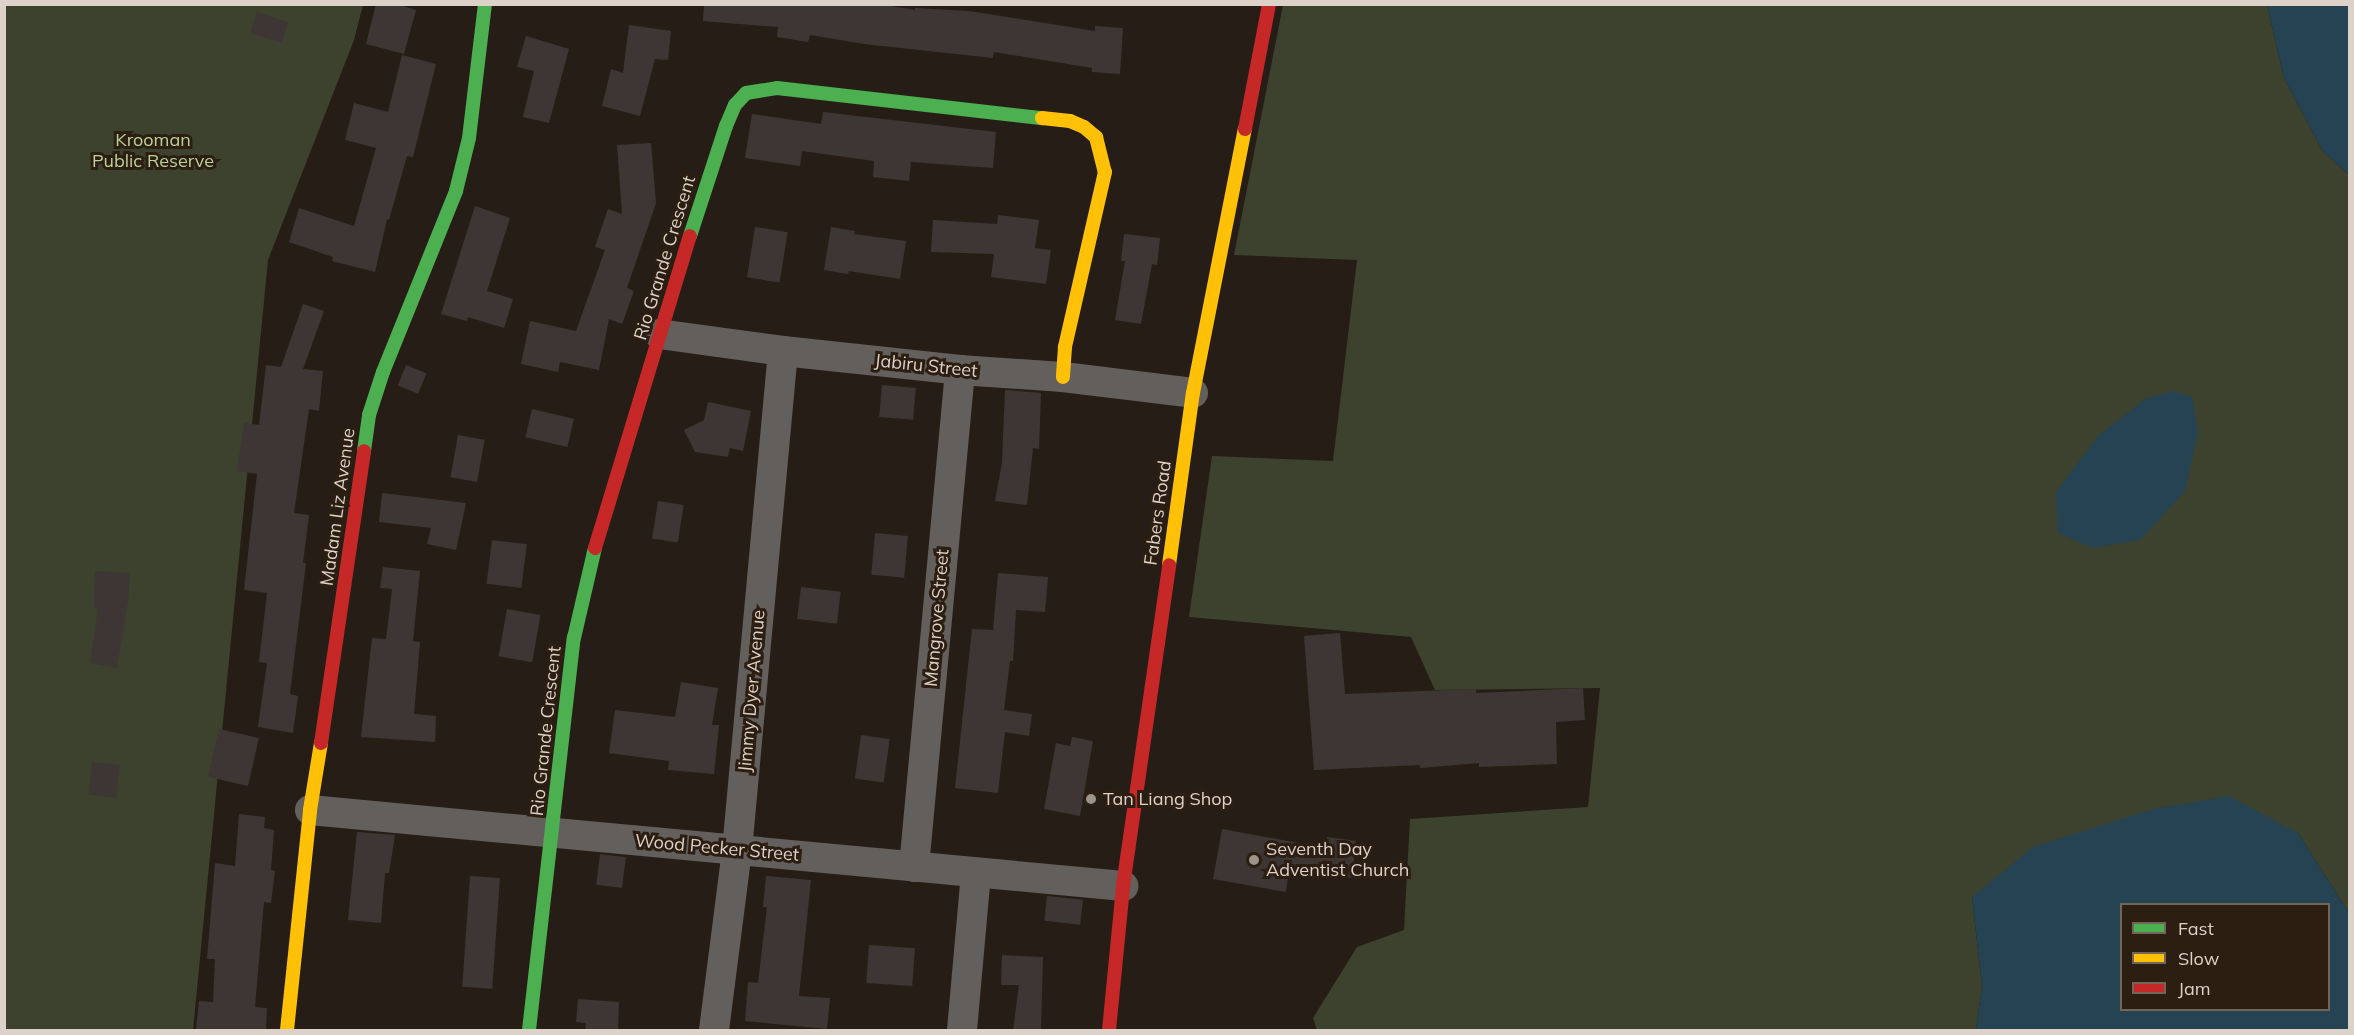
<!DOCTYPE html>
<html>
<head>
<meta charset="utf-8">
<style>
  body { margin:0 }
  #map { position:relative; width:2354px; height:1035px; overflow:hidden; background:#261e16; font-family:Mulish,sans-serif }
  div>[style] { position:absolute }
  .green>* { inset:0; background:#3c422d }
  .water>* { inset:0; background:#264353 }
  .building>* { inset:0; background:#3d3635; transform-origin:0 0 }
  .street>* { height:30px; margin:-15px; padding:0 15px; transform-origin:15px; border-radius:15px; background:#635f5d }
  .fast>* { height:14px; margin:-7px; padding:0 7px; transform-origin:7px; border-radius:7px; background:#4caf50 }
  .slow>* { height:14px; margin:-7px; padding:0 7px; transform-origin:7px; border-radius:7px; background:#ffc107 }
  .jam>* { height:14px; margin:-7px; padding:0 7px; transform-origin:7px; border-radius:7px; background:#c62828 }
  .dots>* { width:16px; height:16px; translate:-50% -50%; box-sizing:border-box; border:3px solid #2c1e10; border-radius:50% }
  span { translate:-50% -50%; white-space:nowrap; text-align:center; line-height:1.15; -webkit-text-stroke:6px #2c1e10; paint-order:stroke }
  .park-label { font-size:18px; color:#bbd199 }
  .street-label { font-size:18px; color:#dcd2c9 }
  .poi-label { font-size:18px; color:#dcd2c9 }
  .left { translate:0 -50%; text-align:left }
  .frame { position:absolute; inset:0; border:6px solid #dcd2c9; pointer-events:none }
  .legend { position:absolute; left:2120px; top:903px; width:210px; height:108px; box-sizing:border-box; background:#2c1e10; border:2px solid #72665a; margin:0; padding:8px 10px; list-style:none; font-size:18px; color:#dcd2c9 }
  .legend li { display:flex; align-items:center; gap:12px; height:30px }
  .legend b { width:30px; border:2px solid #72665a }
</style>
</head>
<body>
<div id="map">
  <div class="green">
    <i style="clip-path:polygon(5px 5px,363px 5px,354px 40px,268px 260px,193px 1030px,5px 1030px)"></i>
    <i style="clip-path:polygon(1283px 5px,2267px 5px,2284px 78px,2322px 150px,2349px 175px,2349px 913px,2298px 833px,1972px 897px,1982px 986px,1976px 1030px,1317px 1030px,1313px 1018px,1357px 947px,1404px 930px,1410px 819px,1588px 807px,1600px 688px,1435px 690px,1411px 637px,1189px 617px,1212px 456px,1333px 461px,1357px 260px,1234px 255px)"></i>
  </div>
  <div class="water">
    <i style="clip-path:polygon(2267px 5px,2349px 5px,2349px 175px,2322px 150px,2284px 78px)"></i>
    <i style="clip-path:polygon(2172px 391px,2192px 397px,2198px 432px,2185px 491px,2140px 540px,2093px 548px,2058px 533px,2056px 492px,2098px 436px,2145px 399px)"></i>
    <i style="clip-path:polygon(evenodd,2229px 796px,2298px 833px,2349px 913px,2349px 1030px,1976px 1030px,1982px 986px,1972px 897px,2033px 847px,2153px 809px,2229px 796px,2122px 904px,2328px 904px,2328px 1010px,2122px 1010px,2122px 904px)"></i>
  </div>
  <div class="building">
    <i style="clip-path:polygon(376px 4px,396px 4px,416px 10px,404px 54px,366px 44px)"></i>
    <i style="clip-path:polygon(704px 4px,880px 4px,915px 10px,915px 8px,969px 11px,1095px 31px,1095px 26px,1123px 28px,1120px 74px,1092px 72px,1092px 68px,994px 52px,993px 58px,864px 44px,810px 35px,808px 42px,777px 37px,778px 27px,703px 21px)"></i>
    <i style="left:257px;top:12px;width:33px;height:22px;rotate:18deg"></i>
    <i style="clip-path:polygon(629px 25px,671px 31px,668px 60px,655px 59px,640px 116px,602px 106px,611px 69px,623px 73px)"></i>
    <i style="clip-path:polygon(526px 36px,569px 49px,549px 123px,523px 117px,534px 71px,517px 67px)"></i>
    <i style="clip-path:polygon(402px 55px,436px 64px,413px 157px,407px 156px,389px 220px,387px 219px,375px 272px,332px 261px,333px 257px,289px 242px,299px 208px,354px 226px,376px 148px,345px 140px,354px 103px,388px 112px)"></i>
    <i style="clip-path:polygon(823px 112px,996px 132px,993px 168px,911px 162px,909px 181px,873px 177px,874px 161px,802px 151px,800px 166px,745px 158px,752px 114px,821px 124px)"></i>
    <i style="clip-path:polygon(651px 143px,656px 203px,627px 288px,634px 291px,622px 324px,609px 319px,599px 370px,560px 362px,558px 372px,521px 364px,530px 321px,576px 331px,605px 250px,595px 247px,608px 209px,622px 214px,617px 145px)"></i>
    <i style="clip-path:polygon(475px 206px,510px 218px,487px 291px,513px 299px,504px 328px,468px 317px,467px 321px,441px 314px)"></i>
    <i style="clip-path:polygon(998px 215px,1039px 220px,1035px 248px,1051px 250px,1046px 284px,991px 277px,994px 254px,931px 252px,933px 220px,997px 224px)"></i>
    <i style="left:755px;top:227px;width:33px;height:51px;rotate:9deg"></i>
    <i style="clip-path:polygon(831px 227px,855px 231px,854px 234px,906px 241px,900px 279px,849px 271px,848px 274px,824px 270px)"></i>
    <i style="clip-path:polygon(1124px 234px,1160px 238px,1157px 265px,1152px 264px,1141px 324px,1115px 320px,1125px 261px,1121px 261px)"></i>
    <i style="clip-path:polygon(303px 304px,324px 311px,303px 369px,323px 371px,319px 411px,309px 409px,294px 513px,309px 515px,303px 563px,306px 563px,290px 694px,298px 696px,293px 733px,258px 727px,267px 663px,259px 662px,267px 593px,244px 590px,257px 474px,237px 471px,244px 423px,259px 425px,266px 365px,281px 367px)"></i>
    <i style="left:406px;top:365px;width:22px;height:22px;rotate:22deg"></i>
    <i style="left:882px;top:385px;width:34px;height:32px;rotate:5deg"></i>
    <i style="clip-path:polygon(1005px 390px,1041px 393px,1039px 449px,1033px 448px,1027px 505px,995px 501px,1002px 463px)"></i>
    <i style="clip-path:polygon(708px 402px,751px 411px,743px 451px,730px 448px,728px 457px,695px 452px,684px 430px,704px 420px)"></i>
    <i style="left:532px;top:409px;width:43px;height:29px;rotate:13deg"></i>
    <i style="left:458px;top:435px;width:27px;height:43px;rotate:10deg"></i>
    <i style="clip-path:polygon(382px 493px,466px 503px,456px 550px,427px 544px,431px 528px,379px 522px)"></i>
    <i style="left:658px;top:501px;width:26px;height:38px;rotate:9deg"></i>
    <i style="left:875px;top:533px;width:33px;height:42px;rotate:5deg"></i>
    <i style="left:492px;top:540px;width:35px;height:44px;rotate:7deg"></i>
    <i style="clip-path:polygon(383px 567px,420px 571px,413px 641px,420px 642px,414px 714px,436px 716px,435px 742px,361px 737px,372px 638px,386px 639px,392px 589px,380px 588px)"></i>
    <i style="clip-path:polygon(95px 571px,130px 573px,128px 602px,117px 668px,90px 663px,98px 609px,94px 608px)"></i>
    <i style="clip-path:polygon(998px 573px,1048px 577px,1045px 612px,1016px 610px,1013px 661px,1010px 661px,1004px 710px,1032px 714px,1029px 736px,1005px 732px,998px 793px,955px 788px,972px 629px,993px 630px)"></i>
    <i style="left:801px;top:587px;width:40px;height:32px;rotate:7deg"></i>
    <i style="left:507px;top:609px;width:34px;height:48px;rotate:10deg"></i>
    <i style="clip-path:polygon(1340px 633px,1345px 694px,1476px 689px,1476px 693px,1583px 688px,1585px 720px,1556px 722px,1557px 764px,1479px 767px,1479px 763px,1420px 768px,1420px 765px,1314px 770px,1304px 636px)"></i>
    <i style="clip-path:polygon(681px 682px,718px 688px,712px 725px,719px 725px,714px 774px,668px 770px,669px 761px,609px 753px,615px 710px,675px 717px)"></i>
    <i style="left:219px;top:729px;width:41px;height:49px;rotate:13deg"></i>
    <i style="left:861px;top:735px;width:29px;height:44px;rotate:8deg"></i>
    <i style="clip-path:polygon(1072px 737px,1093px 741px,1080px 816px,1044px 809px,1056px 743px,1070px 746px)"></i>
    <i style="left:92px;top:762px;width:28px;height:33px;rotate:6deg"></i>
    <i style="clip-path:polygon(239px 814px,265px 817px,264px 828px,274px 830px,271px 870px,275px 871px,271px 903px,264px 902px,255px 1007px,267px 1008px,266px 1030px,196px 1030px,199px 1001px,213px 1002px,215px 959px,207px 959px,215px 863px,235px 866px)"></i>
    <i style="clip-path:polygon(1222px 829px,1326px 848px,1327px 837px,1356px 841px,1352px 878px,1289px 870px,1286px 892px,1213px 879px)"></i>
    <i style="clip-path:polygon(357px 832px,395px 835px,389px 873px,385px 873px,381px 923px,348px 920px)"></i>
    <i style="left:600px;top:854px;width:26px;height:31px;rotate:7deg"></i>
    <i style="left:470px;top:876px;width:30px;height:111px;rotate:4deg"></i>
    <i style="clip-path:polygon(766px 876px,811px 880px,799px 996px,830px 998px,827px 1029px,745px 1021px,748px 982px,758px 983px,767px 907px,763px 907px)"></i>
    <i style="left:1047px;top:896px;width:36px;height:25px;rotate:6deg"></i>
    <i style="left:869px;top:945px;width:46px;height:38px;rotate:4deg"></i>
    <i style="clip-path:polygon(1002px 955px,1043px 957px,1041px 1030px,1013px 1030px,1019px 985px,1001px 985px)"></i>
    <i style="clip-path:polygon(578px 999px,619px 1002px,618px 1030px,585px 1030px,586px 1023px,576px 1022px)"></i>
  </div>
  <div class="street">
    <i style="left:659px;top:334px;width:125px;rotate:7.8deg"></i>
    <i style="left:783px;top:351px;width:178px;rotate:6.1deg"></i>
    <i style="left:960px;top:370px;width:103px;rotate:3.9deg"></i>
    <i style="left:1063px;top:377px;width:131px;rotate:7deg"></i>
    <i style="left:310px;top:810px;width:817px;rotate:5.34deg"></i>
    <i style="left:914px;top:867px;width:499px;rotate:-84.7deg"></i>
    <i style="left:714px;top:1030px;width:181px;rotate:-82.7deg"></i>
    <i style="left:737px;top:850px;width:501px;rotate:-84.73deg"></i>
    <i style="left:962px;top:1030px;width:158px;rotate:-84.9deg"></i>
  </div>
  <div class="fast">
    <i style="left:690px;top:236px;width:116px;rotate:-71.9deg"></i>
    <i style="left:726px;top:126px;width:23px;rotate:-67deg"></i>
    <i style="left:735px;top:105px;width:16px;rotate:-47deg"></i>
    <i style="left:746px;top:93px;width:31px;rotate:-9deg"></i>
    <i style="left:777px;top:88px;width:267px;rotate:6.5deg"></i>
    <i style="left:364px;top:451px;width:36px;rotate:-82deg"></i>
    <i style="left:369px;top:415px;width:45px;rotate:-72deg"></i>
    <i style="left:383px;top:372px;width:195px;rotate:-68deg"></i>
    <i style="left:456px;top:191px;width:55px;rotate:-76.2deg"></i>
    <i style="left:469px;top:138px;width:135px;rotate:-83.2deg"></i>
    <i style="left:529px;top:1030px;width:395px;rotate:-83.5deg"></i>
    <i style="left:574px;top:638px;width:92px;rotate:-76.9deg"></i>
  </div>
  <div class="slow">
    <i style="left:1042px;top:118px;width:28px;rotate:6deg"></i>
    <i style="left:1070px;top:121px;width:15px;rotate:23deg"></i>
    <i style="left:1084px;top:127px;width:16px;rotate:40deg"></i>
    <i style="left:1096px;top:137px;width:36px;rotate:76deg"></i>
    <i style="left:1105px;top:172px;width:180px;rotate:102.9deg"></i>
    <i style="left:1065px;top:347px;width:30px;rotate:94deg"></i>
    <i style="left:1169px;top:565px;width:174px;rotate:-82.1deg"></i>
    <i style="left:1193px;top:393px;width:269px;rotate:-78.9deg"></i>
    <i style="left:287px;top:1030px;width:221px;rotate:-84deg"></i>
    <i style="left:310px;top:810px;width:68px;rotate:-80.7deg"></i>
  </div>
  <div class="jam">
    <i style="left:1245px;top:129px;width:127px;rotate:-79.1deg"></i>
    <i style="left:595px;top:548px;width:326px;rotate:-73.1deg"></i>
    <i style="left:321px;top:743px;width:295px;rotate:-81.6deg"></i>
    <i style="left:1109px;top:1030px;width:145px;rotate:-84.4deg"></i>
    <i style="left:1123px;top:886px;width:324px;rotate:-81.8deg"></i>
  </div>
  <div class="dots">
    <i style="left:1091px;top:799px;background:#9c938a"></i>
    <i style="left:1254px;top:860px;background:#9c938a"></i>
  </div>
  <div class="park-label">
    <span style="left:153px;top:151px">Krooman<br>Public Reserve</span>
  </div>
  <div class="street-label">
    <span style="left:665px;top:258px;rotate:-73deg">Rio Grande Crescent</span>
    <span style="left:926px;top:366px;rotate:6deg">Jabiru Street</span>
    <span style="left:338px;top:507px;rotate:-82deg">Madam Liz Avenue</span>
    <span style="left:1158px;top:513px;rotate:-82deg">Fabers Road</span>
    <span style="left:937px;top:618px;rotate:-85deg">Mangrove Street</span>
    <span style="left:752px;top:691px;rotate:-85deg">Jimmy Dyer Avenue</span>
    <span style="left:546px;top:731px;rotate:-84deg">Rio Grande Crescent</span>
    <span style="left:717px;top:848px;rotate:5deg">Wood Pecker Street</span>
  </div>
  <div class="poi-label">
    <span class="left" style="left:1103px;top:799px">Tan Liang Shop</span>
    <span class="left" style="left:1266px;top:860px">Seventh Day<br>Adventist Church</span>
  </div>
  <div class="frame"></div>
  <ul class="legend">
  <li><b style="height:8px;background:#4caf50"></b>Fast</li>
  <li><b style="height:8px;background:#ffc107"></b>Slow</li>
  <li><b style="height:8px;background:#c62828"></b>Jam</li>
  </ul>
</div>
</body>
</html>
